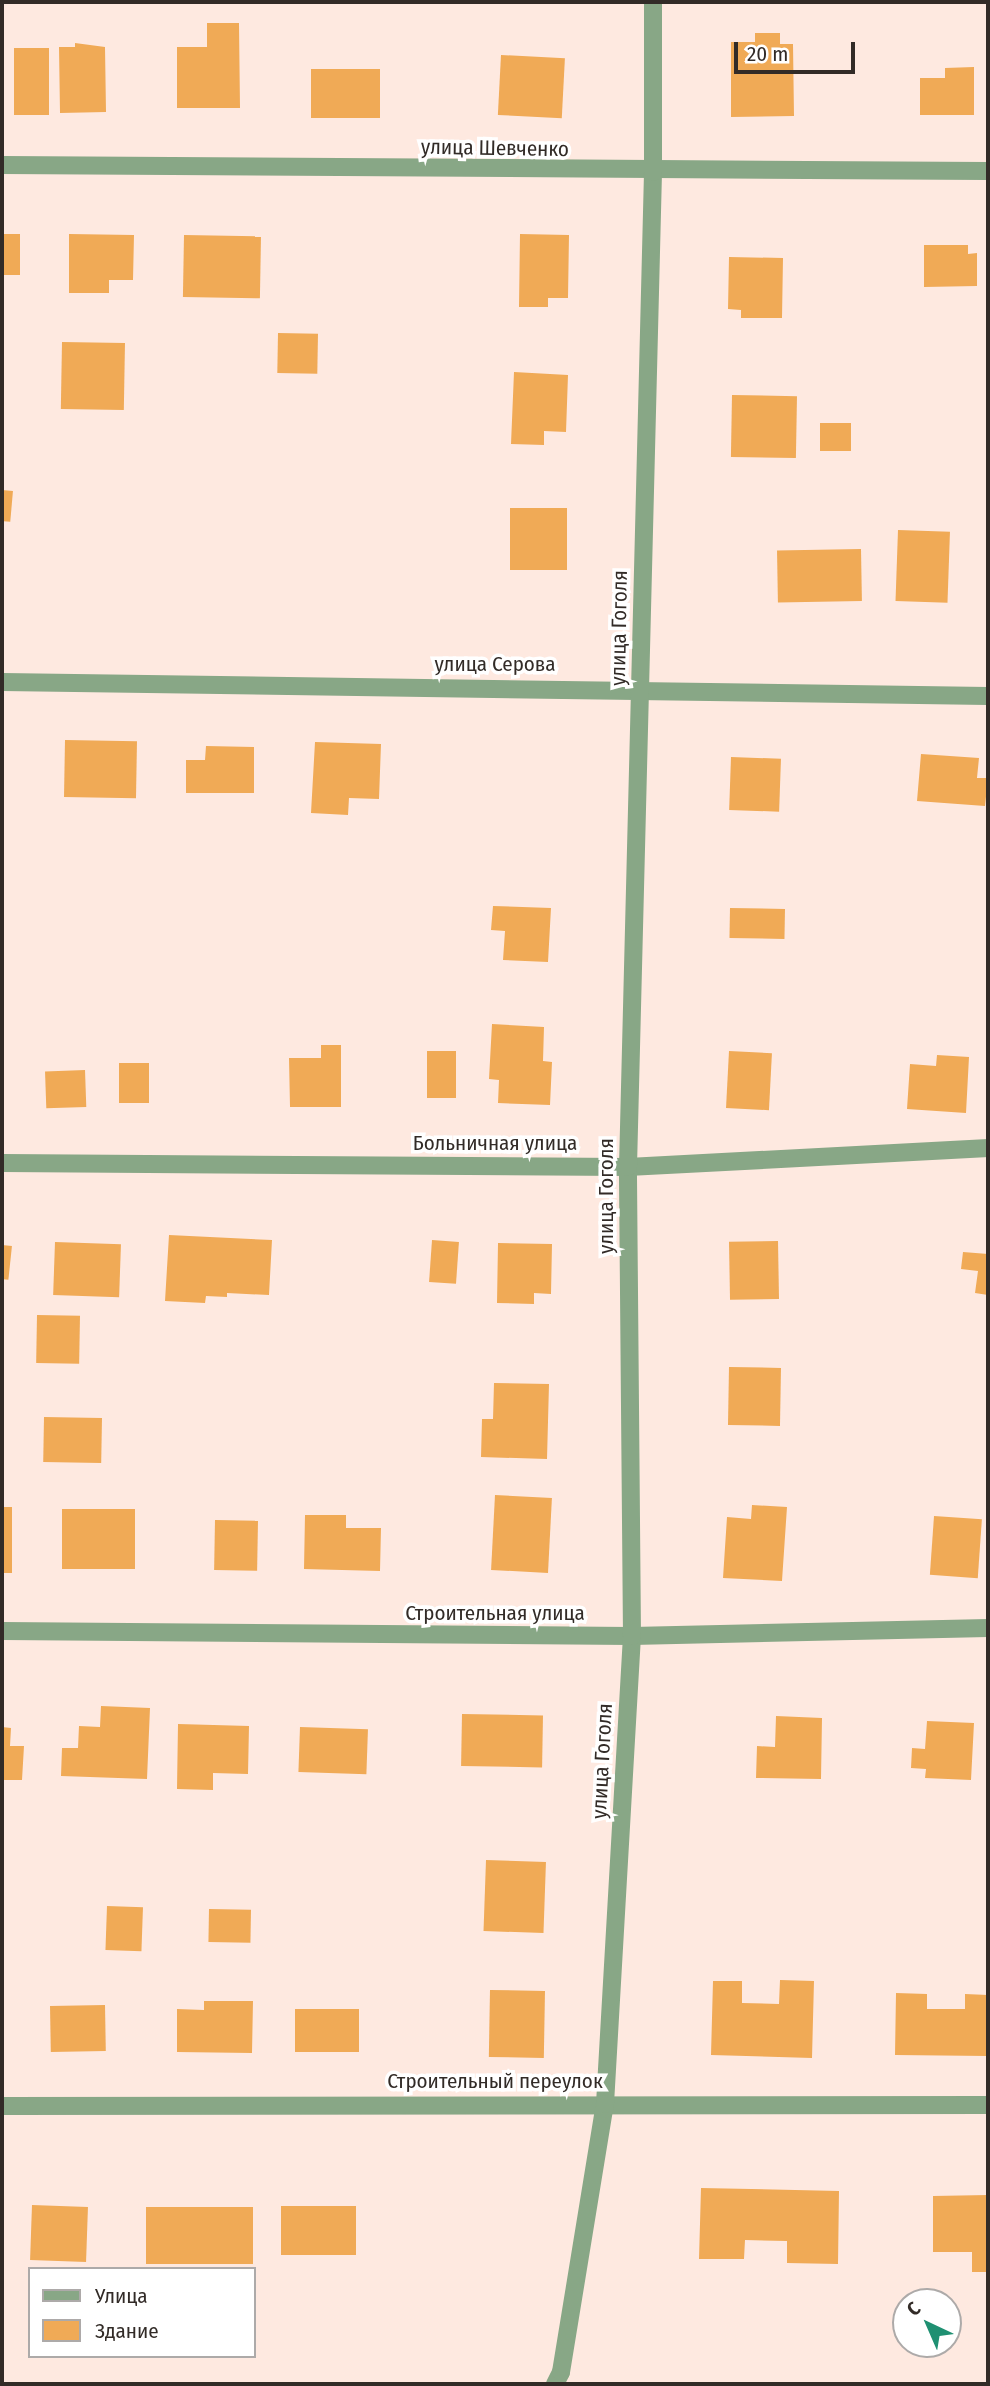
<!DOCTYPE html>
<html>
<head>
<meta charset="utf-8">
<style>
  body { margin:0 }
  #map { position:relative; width:990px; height:2386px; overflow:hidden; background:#fee9e0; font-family:"Fira Sans Condensed",sans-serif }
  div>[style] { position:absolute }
  .building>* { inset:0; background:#f0aa56; transform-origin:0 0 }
  .minor>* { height:18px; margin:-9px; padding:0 9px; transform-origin:9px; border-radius:9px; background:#88a786 }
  span { translate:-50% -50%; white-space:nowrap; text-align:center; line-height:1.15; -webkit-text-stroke:7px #fff; paint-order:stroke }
  .street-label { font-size:21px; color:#322b27 }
  .frame { position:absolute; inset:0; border:4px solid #322b27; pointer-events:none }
  .legend { position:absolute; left:28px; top:2267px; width:228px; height:91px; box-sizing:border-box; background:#fff; border:2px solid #adaaa9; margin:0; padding:9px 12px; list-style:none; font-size:21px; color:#322b27 }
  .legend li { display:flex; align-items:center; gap:14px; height:35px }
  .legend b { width:35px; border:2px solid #adaaa9 }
  .north { position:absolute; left:892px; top:2288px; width:70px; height:70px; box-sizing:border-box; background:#fff; border:2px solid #adaaa9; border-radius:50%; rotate:316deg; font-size:19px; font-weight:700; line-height:28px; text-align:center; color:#322b27 }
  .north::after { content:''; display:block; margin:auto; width:24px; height:32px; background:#1f9072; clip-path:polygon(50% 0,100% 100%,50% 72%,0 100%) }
  .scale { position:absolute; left:734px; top:42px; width:121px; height:32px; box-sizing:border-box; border:4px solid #322b27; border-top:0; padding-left:9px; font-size:21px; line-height:24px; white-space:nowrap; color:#322b27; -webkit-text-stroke:5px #fff; paint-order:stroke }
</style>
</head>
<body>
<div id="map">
  <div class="building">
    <i style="clip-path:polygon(207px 23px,239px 23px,240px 108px,177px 108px,177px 47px,207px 47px)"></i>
    <i style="clip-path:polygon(755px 33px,780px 33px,780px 44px,793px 44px,794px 116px,731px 117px,731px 42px,755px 42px)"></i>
    <i style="clip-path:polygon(75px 43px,105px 47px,106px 112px,60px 113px,59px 47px,75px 47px)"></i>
    <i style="left:14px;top:48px;width:35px;height:67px"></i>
    <i style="left:501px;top:55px;width:64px;height:60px;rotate:3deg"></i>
    <i style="clip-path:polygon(974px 67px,974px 115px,920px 115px,920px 78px,945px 78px,945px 68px)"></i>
    <i style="left:380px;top:69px;width:49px;height:69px;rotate:90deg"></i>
    <i style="left:2px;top:234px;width:18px;height:41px"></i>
    <i style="clip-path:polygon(69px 234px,134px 235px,133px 280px,109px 280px,109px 293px,69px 293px)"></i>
    <i style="clip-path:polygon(520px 234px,569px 235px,568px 298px,548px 298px,548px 307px,519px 307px)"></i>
    <i style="left:184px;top:235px;width:77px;height:62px;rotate:1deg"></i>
    <i style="clip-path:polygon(924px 245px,968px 245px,968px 254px,977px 253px,977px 286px,924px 287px)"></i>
    <i style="clip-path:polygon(729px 257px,783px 258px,782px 318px,741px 318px,741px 310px,728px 309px)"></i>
    <i style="left:278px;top:333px;width:40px;height:40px;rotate:1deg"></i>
    <i style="left:62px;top:342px;width:63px;height:67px;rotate:1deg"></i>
    <i style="clip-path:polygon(514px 372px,568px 375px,566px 432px,544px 431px,544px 445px,511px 444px)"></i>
    <i style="left:732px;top:395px;width:65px;height:62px;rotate:1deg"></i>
    <i style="left:820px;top:423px;width:31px;height:28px"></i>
    <i style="left:2px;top:490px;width:11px;height:31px;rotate:5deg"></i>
    <i style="left:510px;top:508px;width:57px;height:62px"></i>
    <i style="left:898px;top:530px;width:52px;height:71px;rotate:2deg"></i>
    <i style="left:861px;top:549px;width:52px;height:84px;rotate:89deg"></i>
    <i style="left:65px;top:740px;width:72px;height:57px;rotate:1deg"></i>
    <i style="clip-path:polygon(315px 742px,381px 744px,379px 799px,349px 798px,348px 815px,311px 813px)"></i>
    <i style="clip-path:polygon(206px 746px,254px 747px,254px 793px,186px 793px,186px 760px,205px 760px)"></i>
    <i style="clip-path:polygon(921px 754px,979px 758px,977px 778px,988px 778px,985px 806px,917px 801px)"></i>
    <i style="left:731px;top:757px;width:50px;height:53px;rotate:2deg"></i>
    <i style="clip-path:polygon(493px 906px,551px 908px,548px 962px,503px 960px,505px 931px,491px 930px)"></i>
    <i style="left:730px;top:908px;width:55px;height:30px;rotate:1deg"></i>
    <i style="clip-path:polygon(492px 1024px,544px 1027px,543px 1061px,552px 1062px,550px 1105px,498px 1103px,499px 1080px,489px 1079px)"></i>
    <i style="clip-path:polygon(321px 1045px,341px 1045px,341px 1107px,290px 1107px,289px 1058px,321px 1058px)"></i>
    <i style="left:427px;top:1051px;width:29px;height:47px"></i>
    <i style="left:729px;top:1051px;width:43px;height:57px;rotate:3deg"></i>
    <i style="clip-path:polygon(937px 1055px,969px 1057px,966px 1113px,907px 1109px,910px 1064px,936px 1066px)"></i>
    <i style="left:119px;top:1063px;width:30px;height:40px"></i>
    <i style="left:85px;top:1070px;width:37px;height:40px;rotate:88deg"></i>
    <i style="clip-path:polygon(169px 1235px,272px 1240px,269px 1295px,227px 1293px,227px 1297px,206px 1296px,205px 1303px,165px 1301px)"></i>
    <i style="left:432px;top:1240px;width:27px;height:42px;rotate:4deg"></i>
    <i style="left:778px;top:1241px;width:58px;height:49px;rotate:89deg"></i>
    <i style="left:55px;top:1242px;width:66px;height:53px;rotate:2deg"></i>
    <i style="clip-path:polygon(498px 1243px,552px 1244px,551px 1294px,534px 1293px,534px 1304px,497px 1303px)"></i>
    <i style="left:2px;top:1245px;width:10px;height:34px;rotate:6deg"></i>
    <i style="clip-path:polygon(963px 1252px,988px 1254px,988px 1295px,975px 1293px,978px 1271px,961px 1269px)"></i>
    <i style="left:37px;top:1315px;width:43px;height:48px;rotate:1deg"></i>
    <i style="left:729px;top:1367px;width:52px;height:58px;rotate:1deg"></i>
    <i style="clip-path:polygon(494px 1383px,549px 1384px,547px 1459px,481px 1457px,482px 1419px,493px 1419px)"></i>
    <i style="left:44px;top:1417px;width:58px;height:45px;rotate:1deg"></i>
    <i style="left:495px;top:1495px;width:57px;height:75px;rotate:3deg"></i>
    <i style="clip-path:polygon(752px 1505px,787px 1507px,782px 1581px,723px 1578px,727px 1517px,751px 1519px)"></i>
    <i style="left:2px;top:1507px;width:10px;height:66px"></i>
    <i style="left:135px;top:1509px;width:60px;height:73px;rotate:90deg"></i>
    <i style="clip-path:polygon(305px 1515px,346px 1515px,346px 1528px,381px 1528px,380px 1571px,304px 1569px)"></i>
    <i style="left:934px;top:1516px;width:48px;height:59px;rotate:4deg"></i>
    <i style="left:215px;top:1520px;width:43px;height:50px;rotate:1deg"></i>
    <i style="clip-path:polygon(101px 1706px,150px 1708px,147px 1779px,61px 1776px,62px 1748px,78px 1748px,79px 1726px,100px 1727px)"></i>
    <i style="left:462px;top:1714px;width:81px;height:52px;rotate:1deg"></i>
    <i style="clip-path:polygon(776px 1716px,822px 1718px,821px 1779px,756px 1778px,757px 1746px,775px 1747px)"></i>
    <i style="clip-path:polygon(927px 1721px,974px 1723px,971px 1780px,925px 1778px,926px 1769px,911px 1768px,912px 1748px,925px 1749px)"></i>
    <i style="clip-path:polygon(178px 1724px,249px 1726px,248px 1774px,213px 1773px,213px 1790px,177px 1789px)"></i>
    <i style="clip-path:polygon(2px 1727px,11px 1728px,10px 1746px,24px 1746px,22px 1780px,2px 1780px)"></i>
    <i style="left:300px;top:1727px;width:68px;height:45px;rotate:2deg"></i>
    <i style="left:486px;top:1860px;width:60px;height:71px;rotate:2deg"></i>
    <i style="left:107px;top:1906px;width:36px;height:44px;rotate:2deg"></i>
    <i style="left:209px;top:1909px;width:42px;height:33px;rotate:1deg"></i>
    <i style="clip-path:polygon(780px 1980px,814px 1981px,812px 2058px,711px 2055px,713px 1981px,742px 1981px,742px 2003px,779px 2004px)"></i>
    <i style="left:490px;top:1990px;width:55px;height:67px;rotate:1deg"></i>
    <i style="clip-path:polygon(896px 1993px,927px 1994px,927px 2009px,965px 2009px,965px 1994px,988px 1995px,988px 2056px,895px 2055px)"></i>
    <i style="clip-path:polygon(204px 2001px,253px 2001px,252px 2053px,177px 2052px,177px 2009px,204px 2010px)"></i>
    <i style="left:105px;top:2005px;width:46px;height:55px;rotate:89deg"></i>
    <i style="left:295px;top:2009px;width:64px;height:43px"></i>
    <i style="clip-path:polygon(701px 2188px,839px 2191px,838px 2264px,787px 2263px,787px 2241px,745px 2240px,744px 2259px,699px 2259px)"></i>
    <i style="clip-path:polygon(988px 2195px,988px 2272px,972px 2272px,972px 2252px,933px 2252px,933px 2196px)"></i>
    <i style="left:32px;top:2205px;width:56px;height:55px;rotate:2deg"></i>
    <i style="left:281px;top:2206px;width:75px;height:49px"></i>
    <i style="left:146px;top:2207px;width:107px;height:57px"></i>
  </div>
  <div class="minor">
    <i style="left:2px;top:165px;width:986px;rotate:0.35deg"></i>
    <i style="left:2px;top:682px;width:986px;rotate:0.81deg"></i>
    <i style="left:2px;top:1163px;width:626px;rotate:0.37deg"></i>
    <i style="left:628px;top:1167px;width:361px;rotate:-3deg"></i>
    <i style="left:2px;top:1631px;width:630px;rotate:0.45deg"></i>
    <i style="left:632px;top:1636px;width:356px;rotate:-1.3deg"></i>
    <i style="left:2px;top:2106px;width:986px;rotate:-0.06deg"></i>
    <i style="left:555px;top:2384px;width:13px;rotate:-63deg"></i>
    <i style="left:561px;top:2372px;width:272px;rotate:-80.7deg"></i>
    <i style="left:605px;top:2104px;width:469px;rotate:-86.7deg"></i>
    <i style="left:632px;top:1636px;width:469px;rotate:-90.5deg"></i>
    <i style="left:628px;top:1167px;width:995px;rotate:-88.56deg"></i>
    <i style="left:653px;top:172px;width:170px;rotate:-90deg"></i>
  </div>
  <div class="street-label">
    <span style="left:495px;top:148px;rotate:1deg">улица Шевченко</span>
    <span style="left:619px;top:628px;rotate:-89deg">улица Гоголя</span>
    <span style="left:495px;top:664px">улица Серова</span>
    <span style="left:495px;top:1143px">Больничная улица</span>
    <span style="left:606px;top:1196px;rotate:-90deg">улица Гоголя</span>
    <span style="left:495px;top:1613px">Строительная улица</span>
    <span style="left:602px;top:1761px;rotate:-87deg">улица Гоголя</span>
    <span style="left:495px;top:2081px">Строительный переулок</span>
  </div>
  <div class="frame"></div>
  <ul class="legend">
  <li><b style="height:9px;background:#88a786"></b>Улица</li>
  <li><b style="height:19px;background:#f0aa56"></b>Здание</li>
  </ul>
  <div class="north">С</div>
  <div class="scale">20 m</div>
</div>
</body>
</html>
